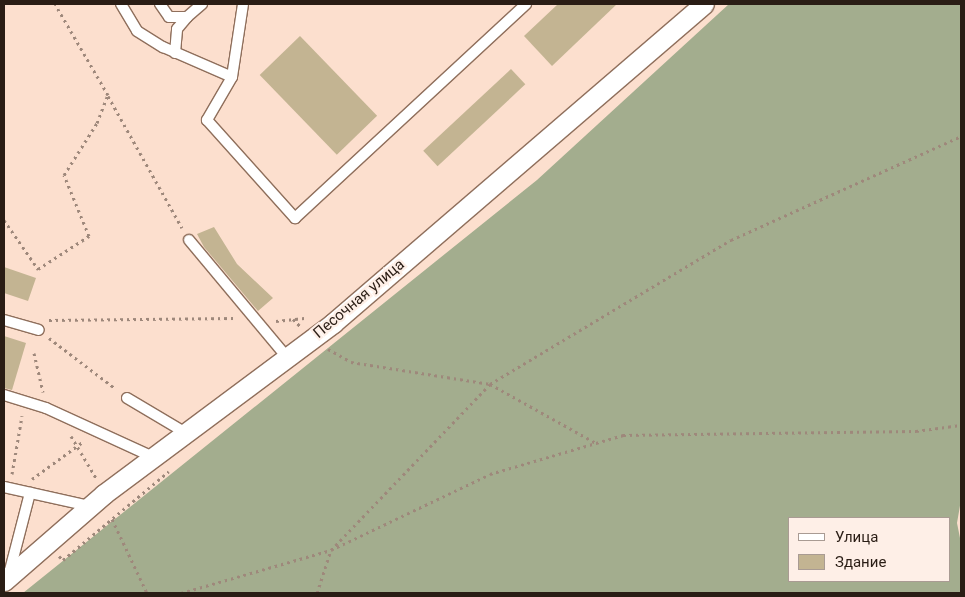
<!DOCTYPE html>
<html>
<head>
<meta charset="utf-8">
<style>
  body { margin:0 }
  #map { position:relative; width:965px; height:597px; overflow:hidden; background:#fcdfce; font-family:Roboto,sans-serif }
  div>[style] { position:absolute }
  .forest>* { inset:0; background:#a3ad8e }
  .building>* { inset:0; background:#c3b492; transform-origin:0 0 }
  .path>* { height:3px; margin-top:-1.5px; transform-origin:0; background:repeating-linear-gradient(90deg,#9e887b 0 2.5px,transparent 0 6.5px) }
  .roads { filter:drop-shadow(1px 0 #8f6f5c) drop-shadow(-1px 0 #8f6f5c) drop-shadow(0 1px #8f6f5c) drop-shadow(0 -1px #8f6f5c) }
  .service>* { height:10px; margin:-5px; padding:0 5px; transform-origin:5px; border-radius:5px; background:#fff }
  .minor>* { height:19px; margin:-9.5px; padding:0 9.5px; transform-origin:9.5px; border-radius:9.5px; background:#fff }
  span { translate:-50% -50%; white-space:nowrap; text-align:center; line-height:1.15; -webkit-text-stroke:4.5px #feefe7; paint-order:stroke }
  .street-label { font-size:15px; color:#2a1d15 }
  .frame { position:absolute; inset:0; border:5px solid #2a1d15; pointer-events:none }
  .legend { position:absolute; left:788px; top:517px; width:162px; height:65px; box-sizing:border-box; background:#feefe7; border:1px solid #a99b93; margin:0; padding:6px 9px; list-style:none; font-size:15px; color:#2a1d15 }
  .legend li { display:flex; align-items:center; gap:10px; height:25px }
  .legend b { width:25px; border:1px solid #a99b93 }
</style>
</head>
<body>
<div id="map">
  <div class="forest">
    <i style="clip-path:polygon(evenodd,729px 4px,961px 4px,961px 500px,957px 523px,961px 543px,961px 593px,23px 593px,537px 180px,729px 4px,789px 518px,949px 518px,949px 581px,789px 581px,789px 518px)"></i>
  </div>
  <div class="building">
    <i style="clip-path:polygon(558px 4px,617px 4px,552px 66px,524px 36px)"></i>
    <i style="left:300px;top:36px;width:111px;height:56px;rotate:46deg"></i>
    <i style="left:511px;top:69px;width:21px;height:120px;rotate:47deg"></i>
    <i style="clip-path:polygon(214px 227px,237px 264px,273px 298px,258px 311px,204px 247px,197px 234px)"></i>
    <i style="clip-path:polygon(4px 267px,36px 278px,28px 301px,4px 293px)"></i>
    <i style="clip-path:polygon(4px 336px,26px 343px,12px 390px,4px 388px)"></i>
  </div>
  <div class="path">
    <i style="left:108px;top:96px;width:151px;rotate:60.7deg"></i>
    <i style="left:4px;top:220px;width:60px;rotate:55.2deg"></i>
    <i style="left:38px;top:269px;width:61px;rotate:-32.9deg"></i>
    <i style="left:89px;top:236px;width:66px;rotate:-112.3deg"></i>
    <i style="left:64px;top:175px;width:62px;rotate:-57.6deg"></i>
    <i style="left:97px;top:123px;width:30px;rotate:-69deg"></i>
    <i style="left:108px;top:95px;width:105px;rotate:-120.2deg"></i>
    <i style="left:293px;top:319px;width:10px;rotate:45deg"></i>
    <i style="left:49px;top:320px;width:186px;rotate:-0.6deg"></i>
    <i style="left:276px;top:321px;width:31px;rotate:-6deg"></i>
    <i style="left:49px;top:338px;width:84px;rotate:37.3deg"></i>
    <i style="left:328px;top:349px;width:26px;rotate:29deg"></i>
    <i style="left:351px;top:362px;width:141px;rotate:9deg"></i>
    <i style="left:490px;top:384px;width:121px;rotate:29.1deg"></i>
    <i style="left:34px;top:353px;width:40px;rotate:77deg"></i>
    <i style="left:71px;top:436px;width:49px;rotate:59.2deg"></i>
    <i style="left:12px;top:474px;width:59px;rotate:-80.2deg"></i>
    <i style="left:32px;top:479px;width:64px;rotate:-36.2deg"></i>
    <i style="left:112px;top:519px;width:82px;rotate:64.7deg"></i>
    <i style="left:59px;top:556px;width:6px;rotate:45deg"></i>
    <i style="left:63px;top:560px;width:138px;rotate:-40deg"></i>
    <i style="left:181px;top:593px;width:156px;rotate:-16deg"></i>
    <i style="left:331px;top:550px;width:176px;rotate:-25.5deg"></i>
    <i style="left:490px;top:474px;width:139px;rotate:-16.3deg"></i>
    <i style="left:623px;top:435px;width:293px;rotate:-0.8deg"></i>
    <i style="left:916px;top:431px;width:45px;rotate:-7.6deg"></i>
    <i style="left:317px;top:593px;width:45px;rotate:-72deg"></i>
    <i style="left:331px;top:550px;width:230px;rotate:-46.2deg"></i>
    <i style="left:490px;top:384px;width:281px;rotate:-30.9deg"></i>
    <i style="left:731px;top:240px;width:252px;rotate:-24.3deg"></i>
  </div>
  <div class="roads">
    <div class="service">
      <i style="left:121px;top:4px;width:31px;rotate:59deg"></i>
      <i style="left:137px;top:31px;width:31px;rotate:32deg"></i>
      <i style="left:163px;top:47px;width:75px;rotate:23.5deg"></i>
      <i style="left:232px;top:77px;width:50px;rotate:120.2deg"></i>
      <i style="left:207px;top:120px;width:132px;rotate:48.1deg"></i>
      <i style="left:295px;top:218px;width:315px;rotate:-42.8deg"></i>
      <i style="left:160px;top:4px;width:16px;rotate:55deg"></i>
      <i style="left:169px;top:17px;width:18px"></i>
      <i style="left:187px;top:17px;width:20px;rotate:-41deg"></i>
      <i style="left:175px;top:53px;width:24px;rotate:-85deg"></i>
      <i style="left:177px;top:29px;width:16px;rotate:-50deg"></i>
      <i style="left:232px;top:77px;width:74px;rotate:-81.4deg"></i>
      <i style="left:189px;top:240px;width:153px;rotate:50.1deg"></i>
      <i style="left:4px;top:320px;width:36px;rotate:16deg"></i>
      <i style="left:4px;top:395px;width:44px;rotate:17.2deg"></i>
      <i style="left:46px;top:408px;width:118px;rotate:24.6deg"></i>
      <i style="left:127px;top:398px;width:69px;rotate:30.7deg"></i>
      <i style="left:4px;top:487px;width:88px;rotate:12.5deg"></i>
      <i style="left:9px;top:574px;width:84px;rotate:-75.5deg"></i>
    </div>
    <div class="minor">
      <i style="left:4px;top:581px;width:133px;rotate:-41deg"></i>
      <i style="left:104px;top:494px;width:286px;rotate:-36.7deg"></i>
      <i style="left:333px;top:323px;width:489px;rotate:-40.7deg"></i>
    </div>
  </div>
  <div class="street-label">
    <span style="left:359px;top:299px;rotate:-40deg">Песочная улица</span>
  </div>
  <div class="frame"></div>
  <ul class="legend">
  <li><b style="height:6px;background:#fff"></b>Улица</li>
  <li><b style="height:14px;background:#c3b492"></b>Здание</li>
  </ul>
</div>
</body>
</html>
